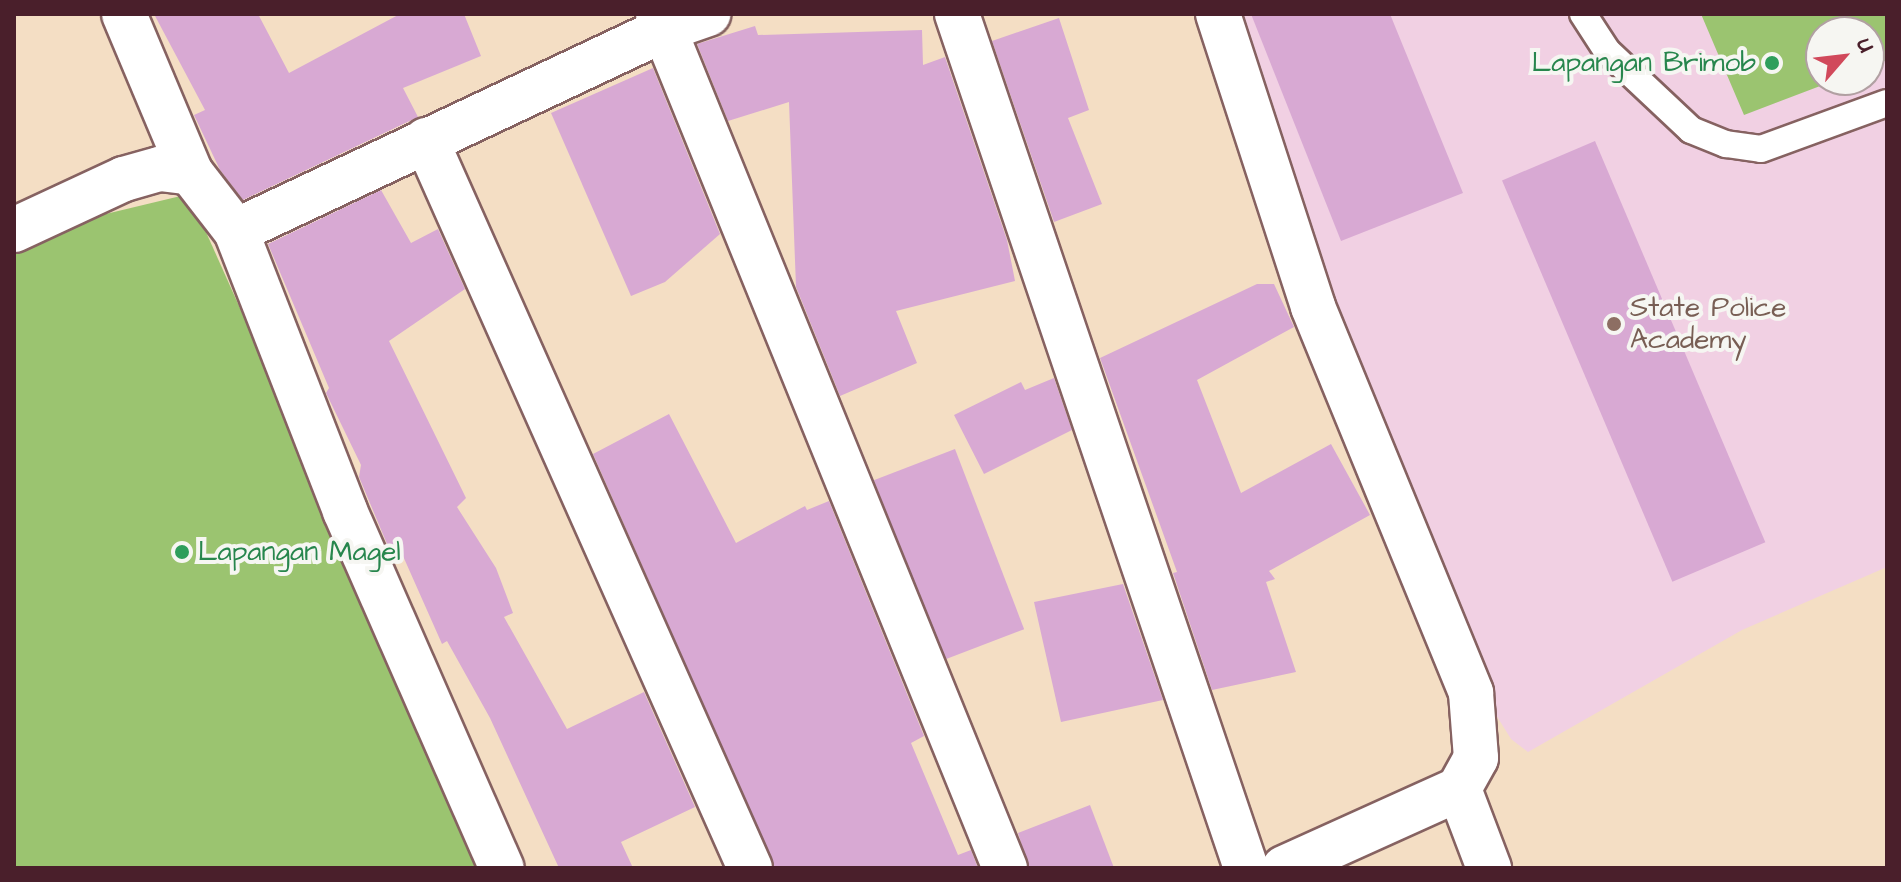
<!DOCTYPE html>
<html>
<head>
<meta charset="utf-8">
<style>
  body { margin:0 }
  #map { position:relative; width:1901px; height:882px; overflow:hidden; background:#f4dec4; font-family:"Architects Daughter",sans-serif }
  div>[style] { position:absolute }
  .built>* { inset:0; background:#f1d0e3 }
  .green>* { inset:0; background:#9bc470 }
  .building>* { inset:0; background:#d8a9d3; transform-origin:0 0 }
  .roads { filter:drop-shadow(2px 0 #866261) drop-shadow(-2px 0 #866261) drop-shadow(0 2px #866261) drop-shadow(0 -2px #866261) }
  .lane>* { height:26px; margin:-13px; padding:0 13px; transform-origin:13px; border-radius:13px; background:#fff }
  .street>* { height:44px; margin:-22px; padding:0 22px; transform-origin:22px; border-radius:22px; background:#fff }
  .dots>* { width:22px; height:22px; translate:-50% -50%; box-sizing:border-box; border:4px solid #f6f6f2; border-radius:50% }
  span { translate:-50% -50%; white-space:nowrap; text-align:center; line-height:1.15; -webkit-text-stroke:8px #f6f6f2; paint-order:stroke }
  .leisure-label { font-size:28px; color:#27864d }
  .right { translate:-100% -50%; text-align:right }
  .left { translate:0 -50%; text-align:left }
  .education-label { font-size:28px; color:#785e54 }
  .frame { position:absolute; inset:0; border:16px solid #4a1f2b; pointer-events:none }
  .north { position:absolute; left:1805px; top:16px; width:80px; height:80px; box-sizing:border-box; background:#f6f6f2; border:2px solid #b1a0a2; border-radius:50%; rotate:62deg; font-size:22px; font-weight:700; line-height:32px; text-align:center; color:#4a1f2b }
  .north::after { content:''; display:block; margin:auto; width:28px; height:36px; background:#d1495b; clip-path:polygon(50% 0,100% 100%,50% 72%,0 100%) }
</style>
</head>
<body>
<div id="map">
  <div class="built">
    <i style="clip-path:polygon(evenodd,1221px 14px,1887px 14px,1887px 567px,1742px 630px,1528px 752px,1511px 739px,1488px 702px,1221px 14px,1821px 32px,1869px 32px,1869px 80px,1821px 80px,1821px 32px)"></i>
  </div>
  <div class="green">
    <i style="clip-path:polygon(1701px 14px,1887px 14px,1887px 60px,1869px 67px,1869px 32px,1821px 32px,1821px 80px,1836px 80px,1744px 115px)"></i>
    <i style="clip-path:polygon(189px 194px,490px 868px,14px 868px,14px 236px)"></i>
  </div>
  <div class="building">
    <i style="clip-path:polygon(154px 14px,258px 14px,289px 73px,400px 14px,464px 14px,481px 56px,403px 88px,418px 117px,243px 200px,220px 170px,194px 115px,205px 110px)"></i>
    <i style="clip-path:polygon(1251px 14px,1390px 14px,1463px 193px,1341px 241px)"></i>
    <i style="clip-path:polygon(1059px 18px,1089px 110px,1068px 118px,1102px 204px,1054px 222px,992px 41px)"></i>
    <i style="clip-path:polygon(755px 26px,758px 35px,922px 30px,923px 65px,945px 57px,1007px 240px,1015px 281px,896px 311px,917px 363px,840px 396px,796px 287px,789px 102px,728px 121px,697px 44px)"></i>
    <i style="clip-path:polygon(653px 68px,720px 234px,665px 282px,631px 296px,551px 113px)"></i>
    <i style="left:1595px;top:141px;width:436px;height:101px;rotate:67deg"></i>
    <i style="clip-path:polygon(381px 190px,411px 243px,438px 229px,465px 289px,389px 341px,466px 498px,457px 507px,496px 568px,513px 613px,504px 617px,567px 729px,644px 692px,695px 807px,621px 842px,633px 868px,559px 868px,490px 718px,447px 641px,442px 644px,399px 547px,390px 551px,359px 477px,361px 465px,326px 393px,329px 388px,268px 244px)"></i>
    <i style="clip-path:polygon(1257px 284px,1274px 284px,1294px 327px,1197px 380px,1241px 493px,1331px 444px,1370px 515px,1269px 571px,1275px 579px,1266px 582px,1296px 672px,1212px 690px,1173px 573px,1177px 572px,1100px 358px)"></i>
    <i style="clip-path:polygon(1054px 378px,1072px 430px,984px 474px,954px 415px,1021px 382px,1025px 390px)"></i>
    <i style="clip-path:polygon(669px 414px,736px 543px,805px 506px,807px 510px,829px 501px,924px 736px,911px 743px,958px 855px,971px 850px,978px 868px,775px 868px,593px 454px)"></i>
    <i style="left:955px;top:449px;width:193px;height:87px;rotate:69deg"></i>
    <i style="clip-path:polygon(1123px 584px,1163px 700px,1061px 722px,1034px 602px)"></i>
    <i style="clip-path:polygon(1090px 805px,1114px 868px,1029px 868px,1018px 833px)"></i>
  </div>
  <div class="roads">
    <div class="lane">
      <i style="left:1583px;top:14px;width:44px;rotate:57deg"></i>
      <i style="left:1607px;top:51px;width:115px;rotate:43.2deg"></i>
      <i style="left:1691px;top:130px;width:38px;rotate:22deg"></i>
      <i style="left:1726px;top:144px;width:35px;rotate:8deg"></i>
      <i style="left:1761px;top:149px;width:134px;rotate:-20.1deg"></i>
    </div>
    <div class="street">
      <i style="left:124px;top:14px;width:173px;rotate:67.2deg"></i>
      <i style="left:658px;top:14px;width:922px;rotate:67.89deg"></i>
      <i style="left:957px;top:14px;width:902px;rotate:71.3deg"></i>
      <i style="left:1218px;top:14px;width:308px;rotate:72deg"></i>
      <i style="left:1313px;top:307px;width:417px;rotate:67.7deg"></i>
      <i style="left:1471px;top:693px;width:65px;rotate:85.6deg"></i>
      <i style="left:1476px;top:758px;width:35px;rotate:119deg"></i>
      <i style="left:1459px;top:789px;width:192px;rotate:155.7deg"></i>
      <i style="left:426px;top:140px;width:797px;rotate:66.01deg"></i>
      <i style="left:14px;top:230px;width:121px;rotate:-24.9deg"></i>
      <i style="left:124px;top:179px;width:37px;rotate:-16deg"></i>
      <i style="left:160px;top:169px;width:31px;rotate:7deg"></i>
      <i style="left:191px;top:173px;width:73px;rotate:52.2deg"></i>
      <i style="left:236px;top:231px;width:300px;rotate:68.7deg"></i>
      <i style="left:345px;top:511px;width:390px;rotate:66.3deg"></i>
      <i style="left:236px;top:231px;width:474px;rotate:-25.2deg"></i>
      <i style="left:665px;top:29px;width:46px;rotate:-19.2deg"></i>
      <i style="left:1459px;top:789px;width:85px;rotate:69.2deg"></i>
    </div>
  </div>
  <div class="dots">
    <i style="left:1772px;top:63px;background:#2e9e5b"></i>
    <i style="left:1614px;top:324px;background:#8d6e63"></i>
    <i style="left:182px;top:552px;background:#2e9e5b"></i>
  </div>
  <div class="leisure-label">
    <span class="right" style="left:1756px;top:63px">Lapangan Brimob</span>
    <span class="left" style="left:198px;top:552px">Lapangan Magel</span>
  </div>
  <div class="education-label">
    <span class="left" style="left:1630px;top:324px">State Police<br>Academy</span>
  </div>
  <div class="frame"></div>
  <div class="north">U</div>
</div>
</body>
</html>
